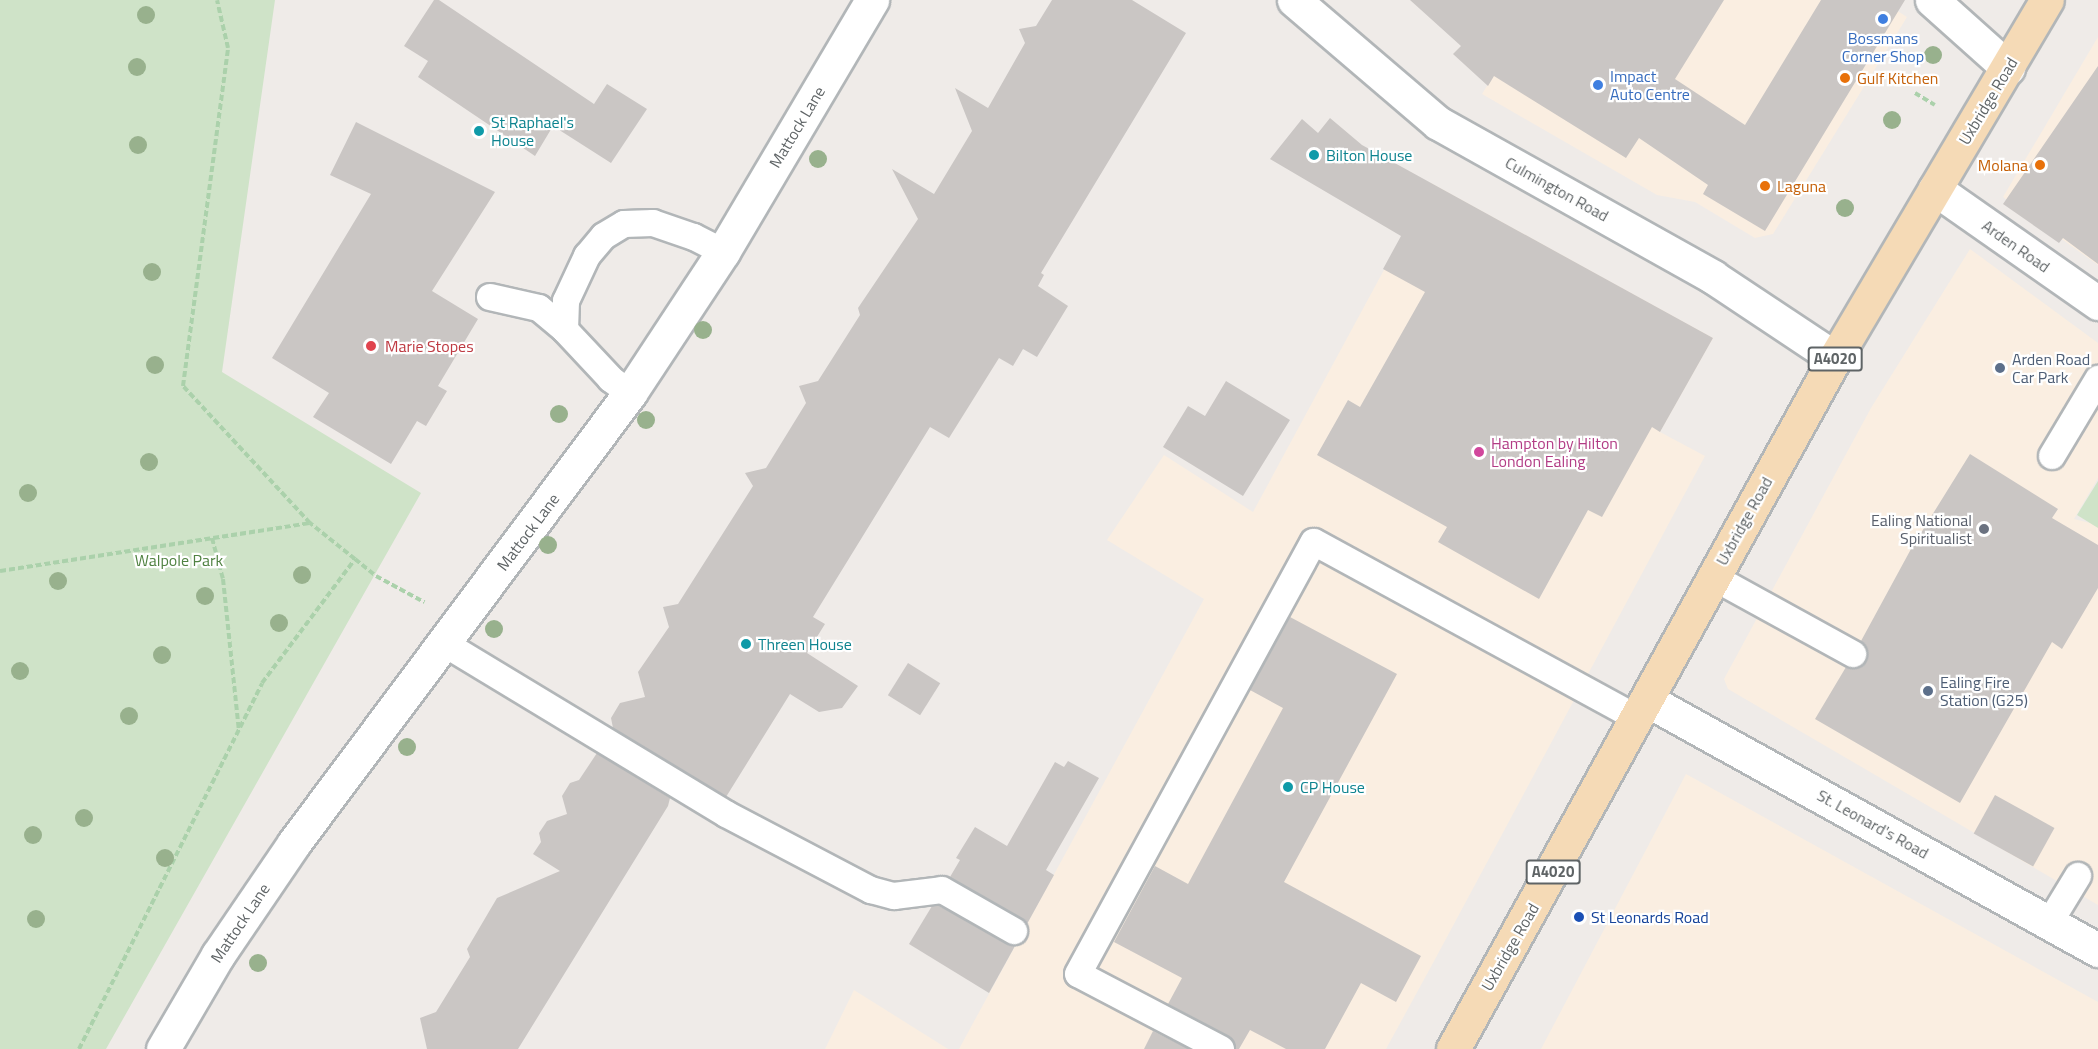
<!DOCTYPE html>
<html>
<head>
<meta charset="utf-8">
<style>
  body { margin:0 }
  #map { position:relative; width:2098px; height:1049px; overflow:hidden; background:#efebe8; font-family:"Titillium Web",sans-serif }
  div>[style] { position:absolute }
  .commercial>* { inset:0; background:#faeee1 }
  .green>* { inset:0; background:#cfe3c8 }
  .building>* { inset:0; background:#cac6c4; transform-origin:0 0 }
  .path>* { height:4px; margin-top:-2px; transform-origin:0; background:repeating-linear-gradient(90deg,#abd1ab 0 6px,transparent 0 9px) }
  .roads { filter:drop-shadow(2px 0 #b2b6b8) drop-shadow(-2px 0 #b2b6b8) drop-shadow(0 2px #b2b6b8) drop-shadow(0 -2px #b2b6b8) }
  .service>* { height:26px; margin:-13px; padding:0 13px; transform-origin:13px; border-radius:13px; background:#fff }
  .minor>* { height:33px; margin:-16.5px; padding:0 16.5px; transform-origin:16.5px; border-radius:16.5px; background:#fff }
  .tertiary>* { height:33px; margin:-16.5px; padding:0 16.5px; transform-origin:16.5px; border-radius:16.5px; background:#fff }
  .primary>* { height:33px; margin:-16.5px; padding:0 16.5px; transform-origin:16.5px; border-radius:16.5px; background:#f5dab6 }
  .trees>* { width:18px; height:18px; margin:-9px; border-radius:50%; background:#98b18d }
  .dots>* { width:16px; height:16px; translate:-50% -50%; box-sizing:border-box; border:3px solid #fff; border-radius:50% }
  span { translate:-50% -50%; white-space:nowrap; text-align:center; line-height:1.15; -webkit-text-stroke:4.5px #fff; paint-order:stroke }
  .shield-label span { padding:2px 4px; background:#fff; border:2px solid; border-radius:4px; -webkit-text-stroke-width:0 }
  .shield-label { font-size:15px; color:#5f6466; font-weight:700 }
  .shop-label { font-size:16px; color:#366cbe }
  .left { translate:0 -50%; text-align:left }
  .food-label { font-size:16px; color:#c56008 }
  .right { translate:-100% -50%; text-align:right }
  .street-label { font-size:16px; color:#5f6466 }
  .culture-label { font-size:16px; color:#0d838f }
  .health-label { font-size:16px; color:#be3a42 }
  .service-label { font-size:16px; color:#4e5e75 }
  .hotel-label { font-size:16px; color:#b23c85 }
  .worship-label { font-size:16px; color:#5b616d }
  .park-label { font-size:16px; color:#508242 }
  .transit-label { font-size:16px; color:#164399 }
</style>
</head>
<body>
<div id="map">
  <div class="commercial">
    <i style="clip-path:polygon(1540px 0,1880px 0,1907px 17px,1773px 234px,1755px 238px,1695px 202px,1657px 195px,1482px 94px)"></i>
    <i style="clip-path:polygon(2098px 37px,2098px 265px,2003px 197px)"></i>
    <i style="clip-path:polygon(1431px 183px,1713px 338px,1660px 432px,1705px 456px,1433px 963px,1386px 1049px,959px 1049px,1204px 599px,1107px 540px,1164px 455px,1253px 512px)"></i>
    <i style="clip-path:polygon(1970px 249px,2098px 343px,2098px 478px,2074px 519px,2098px 525px,2098px 905px,1728px 689px,1724px 679px,1871px 408px)"></i>
    <i style="clip-path:polygon(1686px 774px,2098px 1002px,2098px 1049px,1541px 1049px)"></i>
    <i style="clip-path:polygon(854px 990px,948px 1049px,825px 1049px)"></i>
  </div>
  <div class="green">
    <i style="clip-path:polygon(0 0,275px 0,222px 372px,421px 493px,106px 1049px,0 1049px)"></i>
    <i style="clip-path:polygon(2098px 481px,2098px 528px,2077px 515px)"></i>
  </div>
  <div class="building">
    <i style="clip-path:polygon(434px 0,439px 0,594px 104px,607px 84px,647px 109px,611px 163px,553px 126px,535px 156px,418px 77px,428px 61px,404px 46px)"></i>
    <i style="clip-path:polygon(1052px 0,1132px 0,1186px 33px,1041px 273px,1044px 275px,1038px 286px,1068px 306px,1037px 357px,1023px 349px,1013px 366px,999px 358px,949px 438px,930px 427px,813px 617px,825px 624px,807px 653px,858px 686px,842px 708px,819px 712px,790px 694px,726px 797px,613px 728px,611px 718px,620px 703px,645px 697px,638px 672px,669px 627px,663px 607px,678px 604px,753px 486px,745px 473px,766px 468px,806px 403px,799px 386px,818px 381px,860px 315px,858px 308px,918px 219px,892px 169px,934px 194px,972px 131px,955px 88px,988px 108px,1025px 43px,1019px 29px,1036px 26px)"></i>
    <i style="clip-path:polygon(1410px 0,1724px 0,1675px 79px,1745px 125px,1821px 0,1905px 0,1765px 231px,1703px 194px,1708px 185px,1639px 138px,1626px 158px,1494px 76px,1488px 86px,1453px 54px,1461px 46px)"></i>
    <i style="clip-path:polygon(2098px 66px,2098px 264px,2063px 238px,2059px 243px,2003px 204px)"></i>
    <i style="clip-path:polygon(1330px 118px,1362px 145px,1713px 338px,1660px 432px,1652px 427px,1602px 517px,1588px 510px,1539px 599px,1438px 542px,1447px 527px,1317px 455px,1348px 400px,1360px 407px,1425px 292px,1383px 269px,1401px 236px,1270px 159px,1302px 119px,1318px 133px)"></i>
    <i style="clip-path:polygon(356px 122px,495px 192px,432px 291px,478px 319px,438px 386px,447px 391px,426px 426px,417px 421px,391px 464px,313px 417px,329px 393px,272px 358px,371px 194px,330px 175px)"></i>
    <i style="clip-path:polygon(1226px 381px,1290px 420px,1243px 496px,1163px 447px,1188px 406px,1205px 416px)"></i>
    <i style="clip-path:polygon(1970px 454px,2058px 509px,2052px 518px,2098px 545px,2098px 588px,2062px 649px,2052px 642px,1960px 803px,1815px 719px,1846px 667px,1854px 669px,1866px 662px,1868px 653px,1861px 641px,1911px 549px)"></i>
    <i style="clip-path:polygon(1290px 617px,1397px 674px,1284px 882px,1421px 956px,1396px 1002px,1361px 983px,1325px 1049px,1286px 1049px,1250px 1030px,1239px 1049px,1236px 1049px,1228px 1036px,1168px 1004px,1182px 978px,1114px 942px,1155px 866px,1188px 884px,1283px 708px,1250px 690px)"></i>
    <i style="left:908px;top:663px;width:38px;height:38px;rotate:32deg"></i>
    <i style="clip-path:polygon(597px 753px,670px 798px,668px 806px,518px 1049px,427px 1049px,420px 1018px,436px 1012px,470px 957px,467px 949px,497px 898px,560px 871px,533px 854px,541px 842px,539px 833px,547px 821px,567px 814px,562px 796px,570px 783px,579px 780px)"></i>
    <i style="clip-path:polygon(1068px 761px,1099px 778px,1046px 870px,1054px 875px,1027px 924px,950px 877px,960px 860px,956px 858px,975px 827px,1007px 846px,1055px 762px,1064px 767px)"></i>
    <i style="left:1995px;top:795px;width:68px;height:44px;rotate:29deg"></i>
    <i style="clip-path:polygon(932px 906px,939px 906px,1015px 946px,989px 993px,909px 944px)"></i>
    <i style="clip-path:polygon(1153px 1031px,1189px 1049px,1144px 1049px)"></i>
  </div>
  <div class="path">
    <i style="left:1915px;top:93px;width:23px;rotate:31deg"></i>
    <i style="left:212px;top:538px;width:42px;rotate:75deg"></i>
    <i style="left:223px;top:579px;width:152px;rotate:84deg"></i>
    <i style="left:355px;top:559px;width:27px;rotate:39deg"></i>
    <i style="left:376px;top:576px;width:55px;rotate:28.4deg"></i>
    <i style="left:0;top:571px;width:313px;rotate:-8.8deg"></i>
    <i style="left:79px;top:1049px;width:409px;rotate:-63.4deg"></i>
    <i style="left:262px;top:683px;width:155px;rotate:-53.1deg"></i>
    <i style="left:355px;top:559px;width:58px;rotate:-141.3deg"></i>
    <i style="left:310px;top:523px;width:187px;rotate:-132.8deg"></i>
    <i style="left:183px;top:386px;width:341px;rotate:-82.4deg"></i>
    <i style="left:228px;top:48px;width:49px;rotate:-102.9deg"></i>
  </div>
  <div class="roads">
    <div class="service">
      <i style="left:490px;top:297px;width:50px;rotate:12.7deg"></i>
      <i style="left:539px;top:308px;width:34px;rotate:40deg"></i>
      <i style="left:630px;top:393px;width:24px;rotate:-144deg"></i>
      <i style="left:611px;top:379px;width:67px;rotate:-133.2deg"></i>
      <i style="left:565px;top:330px;width:29px;rotate:-88deg"></i>
      <i style="left:566px;top:301px;width:50px;rotate:-65deg"></i>
      <i style="left:587px;top:256px;width:26px;rotate:-50deg"></i>
      <i style="left:604px;top:236px;width:23px;rotate:-31deg"></i>
      <i style="left:624px;top:224px;width:29px;rotate:-2deg"></i>
      <i style="left:653px;top:223px;width:43px;rotate:18.9deg"></i>
      <i style="left:694px;top:237px;width:33px;rotate:27deg"></i>
      <i style="left:2052px;top:456px;width:90px;rotate:-59.1deg"></i>
      <i style="left:1713px;top:577px;width:160px;rotate:28.8deg"></i>
      <i style="left:442px;top:642px;width:332px;rotate:31.2deg"></i>
      <i style="left:726px;top:814px;width:164px;rotate:27.7deg"></i>
      <i style="left:871px;top:890px;width:24px;rotate:15deg"></i>
      <i style="left:894px;top:896px;width:48px;rotate:-7.1deg"></i>
      <i style="left:942px;top:890px;width:83px;rotate:29.7deg"></i>
      <i style="left:2050px;top:922px;width:54px;rotate:-58.7deg"></i>
      <i style="left:1221px;top:1049px;width:161px;rotate:-152.3deg"></i>
      <i style="left:1078px;top:974px;width:492px;rotate:-61.4deg"></i>
      <i style="left:1314px;top:542px;width:368px;rotate:28.6deg"></i>
    </div>
    <div class="minor">
      <i style="left:1294px;top:0;width:189px;rotate:40.5deg"></i>
      <i style="left:1438px;top:123px;width:315px;rotate:29.2deg"></i>
      <i style="left:1713px;top:277px;width:146px;rotate:33.6deg"></i>
      <i style="left:1932px;top:0;width:102px;rotate:41.8deg"></i>
      <i style="left:1935px;top:189px;width:199px;rotate:35deg"></i>
      <i style="left:163px;top:1049px;width:109px;rotate:-59.7deg"></i>
      <i style="left:218px;top:955px;width:135px;rotate:-55.8deg"></i>
      <i style="left:294px;top:843px;width:562px;rotate:-53.25deg"></i>
      <i style="left:630px;top:393px;width:169px;rotate:-56.6deg"></i>
      <i style="left:723px;top:252px;width:293px;rotate:-59.4deg"></i>
    </div>
    <div class="tertiary">
      <i style="left:1647px;top:700px;width:516px;rotate:29deg"></i>
    </div>
    <div class="primary">
      <i style="left:1453px;top:1049px;width:790px;rotate:-61.07deg"></i>
      <i style="left:1835px;top:358px;width:416px;rotate:-59.4deg"></i>
    </div>
  </div>
  <div class="trees">
    <i style="left:146px;top:15px"></i>
    <i style="left:1933px;top:55px"></i>
    <i style="left:137px;top:67px"></i>
    <i style="left:1892px;top:120px"></i>
    <i style="left:138px;top:145px"></i>
    <i style="left:818px;top:159px"></i>
    <i style="left:1845px;top:208px"></i>
    <i style="left:152px;top:272px"></i>
    <i style="left:703px;top:330px"></i>
    <i style="left:155px;top:365px"></i>
    <i style="left:559px;top:414px"></i>
    <i style="left:646px;top:420px"></i>
    <i style="left:149px;top:462px"></i>
    <i style="left:28px;top:493px"></i>
    <i style="left:548px;top:545px"></i>
    <i style="left:302px;top:575px"></i>
    <i style="left:58px;top:581px"></i>
    <i style="left:205px;top:596px"></i>
    <i style="left:279px;top:623px"></i>
    <i style="left:494px;top:629px"></i>
    <i style="left:162px;top:655px"></i>
    <i style="left:20px;top:671px"></i>
    <i style="left:129px;top:716px"></i>
    <i style="left:407px;top:747px"></i>
    <i style="left:84px;top:818px"></i>
    <i style="left:33px;top:835px"></i>
    <i style="left:165px;top:858px"></i>
    <i style="left:36px;top:919px"></i>
    <i style="left:258px;top:963px"></i>
  </div>
  <div class="dots">
    <i style="left:1883px;top:19px;background:#3f7fe0"></i>
    <i style="left:1845px;top:78px;background:#e8710a"></i>
    <i style="left:1598px;top:85px;background:#3f7fe0"></i>
    <i style="left:479px;top:131px;background:#0f9aa8"></i>
    <i style="left:1314px;top:155px;background:#0f9aa8"></i>
    <i style="left:2040px;top:165px;background:#e8710a"></i>
    <i style="left:1765px;top:186px;background:#e8710a"></i>
    <i style="left:371px;top:346px;background:#e0444e"></i>
    <i style="left:2000px;top:368px;background:#5c6f8a"></i>
    <i style="left:1479px;top:452px;background:#d1479c"></i>
    <i style="left:1984px;top:529px;background:#6b7280"></i>
    <i style="left:746px;top:644px;background:#0f9aa8"></i>
    <i style="left:1928px;top:691px;background:#5c6f8a"></i>
    <i style="left:1288px;top:787px;background:#0f9aa8"></i>
    <i style="left:1579px;top:917px;background:#1a4fb4"></i>
  </div>
  <div class="shield-label">
    <span style="left:1835px;top:359px">A4020</span>
    <span style="left:1553px;top:872px">A4020</span>
  </div>
  <div class="shop-label">
    <span style="left:1883px;top:47px">Bossmans<br>Corner Shop</span>
    <span class="left" style="left:1610px;top:85px">Impact<br>Auto Centre</span>
  </div>
  <div class="food-label">
    <span class="left" style="left:1857px;top:78px">Gulf Kitchen</span>
    <span class="right" style="left:2028px;top:165px">Molana</span>
    <span class="left" style="left:1777px;top:186px">Laguna</span>
  </div>
  <div class="street-label">
    <span style="left:1988px;top:101px;rotate:-59deg">Uxbridge Road</span>
    <span style="left:797px;top:127px;rotate:-59deg">Mattock Lane</span>
    <span style="left:1557px;top:189px;rotate:29deg">Culmington Road</span>
    <span style="left:2016px;top:246px;rotate:35deg">Arden Road</span>
    <span style="left:1744px;top:521px;rotate:-61deg">Uxbridge Road</span>
    <span style="left:528px;top:532px;rotate:-53deg">Mattock Lane</span>
    <span style="left:1873px;top:824px;rotate:29deg">St. Leonard's Road</span>
    <span style="left:240px;top:923px;rotate:-56deg">Mattock Lane</span>
    <span style="left:1510px;top:947px;rotate:-60deg">Uxbridge Road</span>
  </div>
  <div class="culture-label">
    <span class="left" style="left:491px;top:131px">St Raphael's<br>House</span>
    <span class="left" style="left:1326px;top:155px">Bilton House</span>
    <span class="left" style="left:758px;top:644px">Threen House</span>
    <span class="left" style="left:1300px;top:787px">CP House</span>
  </div>
  <div class="health-label">
    <span class="left" style="left:385px;top:346px">Marie Stopes</span>
  </div>
  <div class="service-label">
    <span class="left" style="left:2012px;top:368px">Arden Road<br>Car Park</span>
    <span class="left" style="left:1940px;top:691px">Ealing Fire<br>Station (G25)</span>
  </div>
  <div class="hotel-label">
    <span class="left" style="left:1491px;top:452px">Hampton by Hilton<br>London Ealing</span>
  </div>
  <div class="worship-label">
    <span class="right" style="left:1972px;top:529px">Ealing National<br>Spiritualist</span>
  </div>
  <div class="park-label">
    <span style="left:179px;top:560px">Walpole Park</span>
  </div>
  <div class="transit-label">
    <span class="left" style="left:1591px;top:917px">St Leonards Road</span>
  </div>
</div>
</body>
</html>
